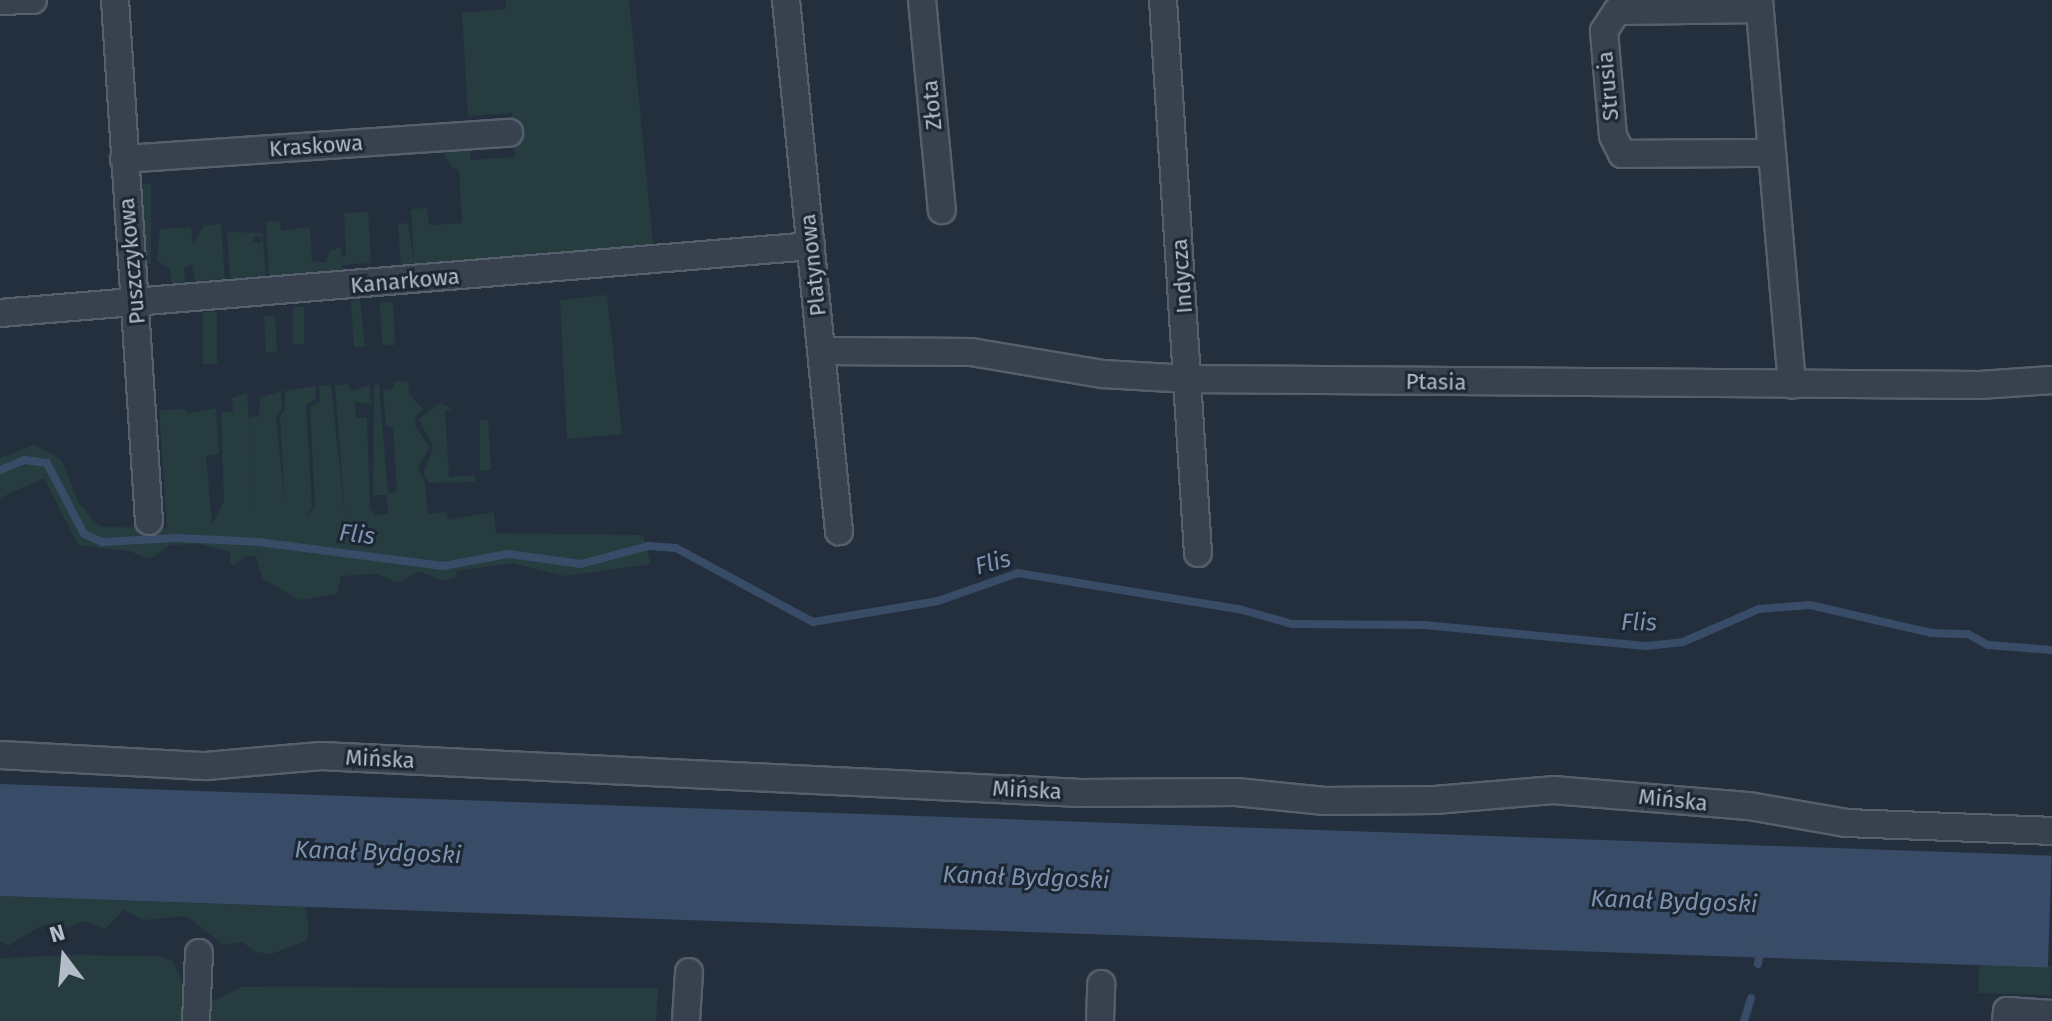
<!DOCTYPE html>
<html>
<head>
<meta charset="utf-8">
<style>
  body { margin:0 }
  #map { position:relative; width:2052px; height:1021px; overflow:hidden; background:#242f3e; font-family:"Fira Sans",sans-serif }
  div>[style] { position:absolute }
  .green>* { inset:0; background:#263c3f; transform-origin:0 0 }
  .water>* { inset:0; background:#394c67; transform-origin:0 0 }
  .stream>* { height:8px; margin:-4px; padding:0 4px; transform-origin:4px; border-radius:4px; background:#394c67 }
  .roads { filter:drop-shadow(2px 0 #565f6c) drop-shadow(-2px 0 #565f6c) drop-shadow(0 2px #565f6c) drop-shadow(0 -2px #565f6c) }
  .minor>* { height:26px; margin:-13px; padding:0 13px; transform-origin:13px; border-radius:13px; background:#38414e }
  span { translate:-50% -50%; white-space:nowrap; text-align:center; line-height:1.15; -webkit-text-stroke:6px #1d2633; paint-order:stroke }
  .street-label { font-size:22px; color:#b4bcc9 }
  .water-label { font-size:24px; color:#7c92b1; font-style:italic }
  .north { position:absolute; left:24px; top:917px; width:80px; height:80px; -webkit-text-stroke:6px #1d2633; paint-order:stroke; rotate:344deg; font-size:22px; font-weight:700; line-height:32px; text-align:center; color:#b4bcc9 }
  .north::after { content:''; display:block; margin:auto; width:28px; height:36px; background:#b4bcc9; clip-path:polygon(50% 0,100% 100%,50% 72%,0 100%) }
</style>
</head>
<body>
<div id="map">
  <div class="green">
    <i style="clip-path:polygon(506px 0,629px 0,654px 252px,401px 268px,398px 224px,408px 223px,414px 260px,411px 209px,427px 208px,429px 225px,462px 223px,459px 170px,452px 168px,442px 150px,470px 146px,471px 160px,515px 157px,512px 113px,468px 116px,462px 13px,506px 9px)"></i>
    <i style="left:142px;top:184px;width:9px;height:80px"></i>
    <i style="clip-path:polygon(368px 212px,371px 263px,342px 265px,342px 272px,269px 276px,266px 222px,280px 221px,281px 231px,310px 227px,312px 261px,325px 263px,330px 251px,341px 247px,341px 257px,346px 255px,344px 213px)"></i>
    <i style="clip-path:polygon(221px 224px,225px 279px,195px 281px,192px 264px,184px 269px,185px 282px,172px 283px,170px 269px,157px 261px,160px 229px,191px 227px,193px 244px,204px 225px)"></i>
    <i style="clip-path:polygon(227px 232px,263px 233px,263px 238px,257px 235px,253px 241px,260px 244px,263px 239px,266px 276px,230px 279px)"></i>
    <i style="clip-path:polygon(607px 295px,622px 434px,567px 439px,560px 300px)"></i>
    <i style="clip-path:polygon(351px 300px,360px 300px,365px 347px,354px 347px)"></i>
    <i style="left:393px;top:302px;width:43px;height:13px;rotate:87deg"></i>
    <i style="left:293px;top:307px;width:11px;height:37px"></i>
    <i style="left:203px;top:312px;width:14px;height:52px"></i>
    <i style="left:275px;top:316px;width:36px;height:11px;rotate:87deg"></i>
    <i style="clip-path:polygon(408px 381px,409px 394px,423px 409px,415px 418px,416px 428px,430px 447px,418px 467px,425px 483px,428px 514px,447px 512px,448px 520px,494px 512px,496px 533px,643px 535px,651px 564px,564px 576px,512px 563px,457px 571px,455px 578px,442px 580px,419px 571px,397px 583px,378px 574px,341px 576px,337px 594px,300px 600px,262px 578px,256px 556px,245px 556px,234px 565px,230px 565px,230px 552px,199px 544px,170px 545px,150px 559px,129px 551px,78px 545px,44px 478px,0 498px,0 458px,34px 445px,61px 459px,79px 503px,95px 522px,103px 527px,167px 528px,159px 410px,186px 409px,187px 414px,216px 408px,219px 454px,206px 456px,212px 524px,224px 502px,221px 413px,233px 412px,232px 398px,247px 393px,255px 517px,249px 417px,259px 416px,261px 392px,262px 397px,281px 391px,282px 409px,276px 416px,285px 505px,280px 417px,285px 410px,285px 391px,316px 386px,316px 399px,306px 405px,312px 505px,306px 518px,315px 506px,310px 407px,320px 402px,319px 386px,331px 385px,345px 516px,335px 385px,349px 384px,351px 391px,370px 385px,371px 404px,355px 402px,356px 418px,367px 418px,370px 509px,375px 515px,388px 514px,387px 495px,373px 495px,374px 385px,379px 384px,388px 494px,397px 491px,393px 426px,386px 426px,383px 390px,394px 389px,394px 382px)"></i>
    <i style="clip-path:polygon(440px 403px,453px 409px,445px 410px,449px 477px,474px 475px,475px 482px,429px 483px,423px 475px,433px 447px,419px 419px)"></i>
    <i style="clip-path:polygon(480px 420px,488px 420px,491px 470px,480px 471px)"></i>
    <i style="clip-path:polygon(0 896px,305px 907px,309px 927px,306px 941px,271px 954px,256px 952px,242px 942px,223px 945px,187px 916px,143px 920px,124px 910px,105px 929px,85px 921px,64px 929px,42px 925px,8px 946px,0 941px)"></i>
    <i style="clip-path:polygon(73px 955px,158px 956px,173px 961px,182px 981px,181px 1021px,0 1021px,0 958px)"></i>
    <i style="left:1979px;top:964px;width:73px;height:29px;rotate:2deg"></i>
    <i style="clip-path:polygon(241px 987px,658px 988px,656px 1021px,203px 1021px,203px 1006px)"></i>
  </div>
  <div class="water">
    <i style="left:0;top:784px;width:2053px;height:112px;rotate:2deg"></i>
  </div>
  <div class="stream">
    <i style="left:0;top:470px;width:27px;rotate:-22deg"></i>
    <i style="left:25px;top:460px;width:22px;rotate:8deg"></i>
    <i style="left:47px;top:463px;width:80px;rotate:62.5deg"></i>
    <i style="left:84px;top:534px;width:20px;rotate:24deg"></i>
    <i style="left:102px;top:542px;width:75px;rotate:-3.1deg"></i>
    <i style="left:177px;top:538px;width:81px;rotate:2.8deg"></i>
    <i style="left:258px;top:542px;width:187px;rotate:7.4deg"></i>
    <i style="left:443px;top:566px;width:66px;rotate:-10.5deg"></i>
    <i style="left:508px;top:554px;width:74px;rotate:7.8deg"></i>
    <i style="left:581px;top:564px;width:69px;rotate:-15deg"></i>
    <i style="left:648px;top:546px;width:28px;rotate:4deg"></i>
    <i style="left:676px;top:548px;width:156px;rotate:28.4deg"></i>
    <i style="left:813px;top:622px;width:127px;rotate:-9.5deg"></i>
    <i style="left:938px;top:601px;width:85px;rotate:-19.3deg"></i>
    <i style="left:1018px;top:573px;width:224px;rotate:9.3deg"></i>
    <i style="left:1239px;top:609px;width:55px;rotate:15.8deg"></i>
    <i style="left:1292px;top:624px;width:132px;rotate:0.4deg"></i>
    <i style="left:1424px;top:625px;width:223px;rotate:5.4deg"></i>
    <i style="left:1646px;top:646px;width:37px;rotate:-6deg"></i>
    <i style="left:1683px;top:642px;width:83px;rotate:-23.5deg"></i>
    <i style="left:1759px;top:609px;width:51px;rotate:-4.5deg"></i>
    <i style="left:1810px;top:605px;width:124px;rotate:13deg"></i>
    <i style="left:1931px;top:633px;width:37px;rotate:2deg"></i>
    <i style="left:1968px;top:634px;width:23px;rotate:29deg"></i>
    <i style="left:1988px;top:645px;width:64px;rotate:4.5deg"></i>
    <i style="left:1758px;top:964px;width:19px;rotate:-81deg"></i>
    <i style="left:1744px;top:1021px;width:24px;rotate:-73deg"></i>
  </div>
  <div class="roads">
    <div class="minor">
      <i style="left:115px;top:0;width:522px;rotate:86.27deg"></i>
      <i style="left:786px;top:0;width:534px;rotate:84.3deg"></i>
      <i style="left:922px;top:0;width:211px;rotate:84.6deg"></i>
      <i style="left:1163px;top:0;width:554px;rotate:86.38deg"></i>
      <i style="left:1759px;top:0;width:386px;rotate:85.1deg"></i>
      <i style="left:0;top:1px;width:33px;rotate:-2deg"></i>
      <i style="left:1760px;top:9px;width:143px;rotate:179.2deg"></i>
      <i style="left:1617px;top:11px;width:24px;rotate:123deg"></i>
      <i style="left:1604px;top:31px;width:105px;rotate:85.1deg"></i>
      <i style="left:1613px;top:136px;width:20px;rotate:63deg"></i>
      <i style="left:1622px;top:154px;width:150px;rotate:-0.4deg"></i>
      <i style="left:124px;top:159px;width:386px;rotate:-3.9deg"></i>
      <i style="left:0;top:313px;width:814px;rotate:-4.72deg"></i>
      <i style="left:821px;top:351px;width:150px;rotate:0.4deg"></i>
      <i style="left:971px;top:352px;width:134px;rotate:9.5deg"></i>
      <i style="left:1103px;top:374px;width:86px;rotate:3.3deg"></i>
      <i style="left:1189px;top:379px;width:791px;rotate:0.43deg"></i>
      <i style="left:1980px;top:385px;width:72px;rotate:-4deg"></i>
      <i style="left:0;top:755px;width:206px;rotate:3.1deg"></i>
      <i style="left:206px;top:766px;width:115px;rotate:-5deg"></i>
      <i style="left:321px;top:756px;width:761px;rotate:2.79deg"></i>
      <i style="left:1081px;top:793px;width:155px;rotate:-0.4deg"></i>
      <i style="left:1236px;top:792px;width:89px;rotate:5.8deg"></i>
      <i style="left:1325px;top:801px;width:110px;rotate:-0.5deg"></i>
      <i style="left:1435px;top:800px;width:118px;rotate:-4.8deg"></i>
      <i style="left:1553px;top:790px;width:197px;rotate:4.7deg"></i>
      <i style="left:1749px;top:806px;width:98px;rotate:9.9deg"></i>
      <i style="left:1846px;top:823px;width:206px;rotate:2.2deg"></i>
      <i style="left:196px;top:1021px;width:68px;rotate:-87.5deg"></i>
      <i style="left:686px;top:1021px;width:49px;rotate:-86.5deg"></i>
      <i style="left:1100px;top:1021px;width:37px;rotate:-88deg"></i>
      <i style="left:2006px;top:1021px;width:10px;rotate:-84deg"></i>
      <i style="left:2007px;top:1011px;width:45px;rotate:3.8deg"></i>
    </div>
  </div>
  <div class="street-label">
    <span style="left:1608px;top:86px;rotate:-95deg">Strusia</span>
    <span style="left:932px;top:105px;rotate:-95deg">Złota</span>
    <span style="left:316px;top:146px;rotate:-4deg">Kraskowa</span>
    <span style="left:132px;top:261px;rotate:-95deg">Puszczykowa</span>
    <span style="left:813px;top:265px;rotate:-96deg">Platynowa</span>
    <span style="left:1182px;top:276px;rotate:-94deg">Indycza</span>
    <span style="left:405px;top:281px;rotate:-5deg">Kanarkowa</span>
    <span style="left:1436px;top:382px;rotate:1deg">Ptasia</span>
    <span style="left:380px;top:759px;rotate:3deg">Mińska</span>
    <span style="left:1027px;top:790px;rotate:3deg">Mińska</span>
    <span style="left:1673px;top:800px;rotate:6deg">Mińska</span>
  </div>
  <div class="water-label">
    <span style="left:357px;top:535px;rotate:7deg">Flis</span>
    <span style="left:993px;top:563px;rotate:-15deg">Flis</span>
    <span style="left:1639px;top:623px;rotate:1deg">Flis</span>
    <span style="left:378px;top:853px;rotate:2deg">Kanał Bydgoski</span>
    <span style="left:1026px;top:878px;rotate:2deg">Kanał Bydgoski</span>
    <span style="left:1674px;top:902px;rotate:2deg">Kanał Bydgoski</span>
  </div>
  <div class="north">N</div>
</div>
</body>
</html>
